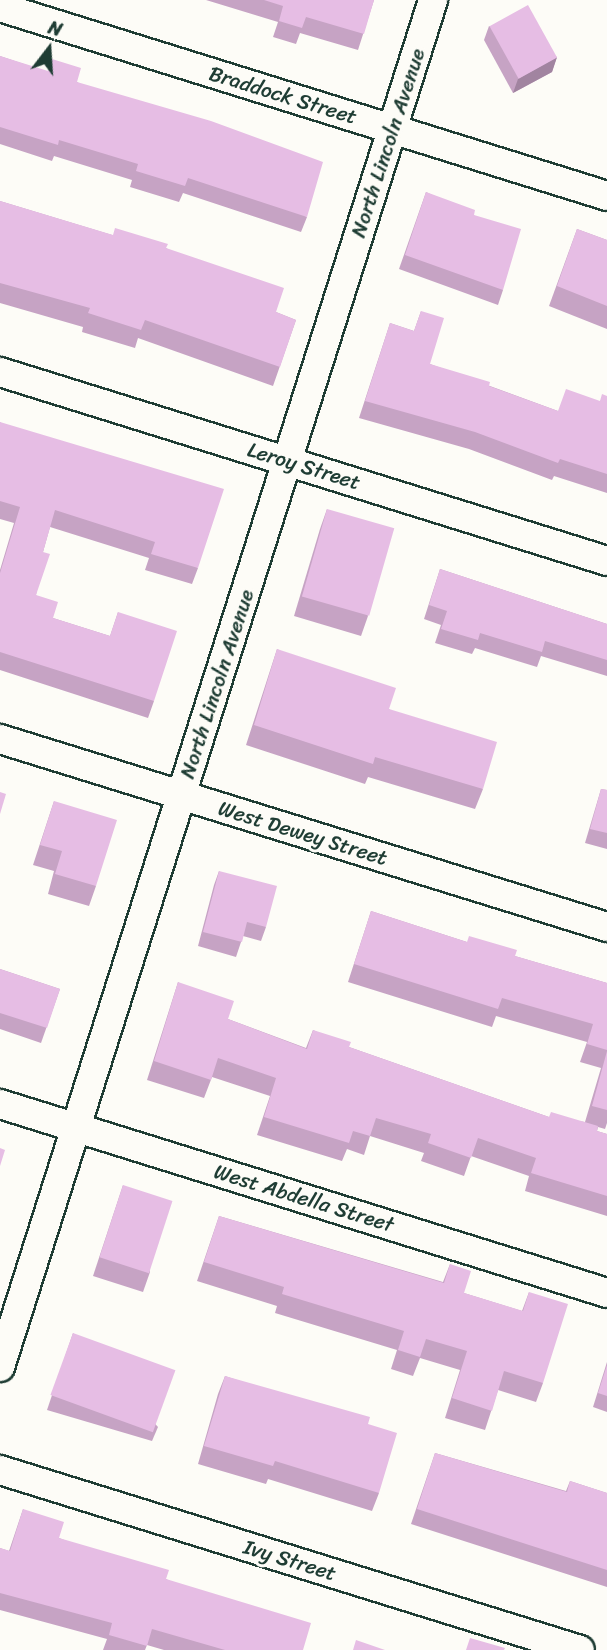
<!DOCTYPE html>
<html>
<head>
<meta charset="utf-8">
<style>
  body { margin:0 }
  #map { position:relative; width:607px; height:1650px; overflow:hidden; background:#fdfcf7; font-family:Sriracha,sans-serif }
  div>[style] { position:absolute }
  .roads { filter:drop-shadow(2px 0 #1f3d34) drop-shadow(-2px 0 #1f3d34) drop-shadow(0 2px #1f3d34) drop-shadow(0 -2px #1f3d34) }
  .street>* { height:28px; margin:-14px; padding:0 14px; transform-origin:14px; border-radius:14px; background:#fdfcf7 }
  .wall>* { inset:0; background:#c6a3c4 }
  .shaded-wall>* { inset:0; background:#a184a0 }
  .building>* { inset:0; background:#e6bde4; transform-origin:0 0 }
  span { translate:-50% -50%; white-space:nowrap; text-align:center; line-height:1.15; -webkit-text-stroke:6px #fdfcf7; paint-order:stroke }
  .street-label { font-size:21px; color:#1f3d34 }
  .north { position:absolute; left:14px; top:14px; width:70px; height:70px; -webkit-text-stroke:5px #fdfcf7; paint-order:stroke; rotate:17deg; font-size:19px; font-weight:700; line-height:28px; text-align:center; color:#1f3d34 }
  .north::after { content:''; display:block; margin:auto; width:24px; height:32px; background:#1f3d34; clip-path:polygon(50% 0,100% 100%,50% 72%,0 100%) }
</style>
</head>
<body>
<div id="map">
  <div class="roads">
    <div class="street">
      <i style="left:0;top:7px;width:636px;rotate:17.29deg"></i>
      <i style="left:0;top:372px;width:636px;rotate:17.29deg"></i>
      <i style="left:0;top:739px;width:635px;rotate:17.21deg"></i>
      <i style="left:0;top:1104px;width:636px;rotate:17.29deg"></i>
      <i style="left:0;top:1367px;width:1434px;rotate:-72.42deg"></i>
      <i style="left:0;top:1470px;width:607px;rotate:17.24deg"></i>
    </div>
  </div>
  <div class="wall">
    <i style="clip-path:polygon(206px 0,374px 0,358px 50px,300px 33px,296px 44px,273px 37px,278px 22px)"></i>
    <i style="clip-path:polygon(489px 26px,557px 57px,552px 72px,513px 93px,484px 40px)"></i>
    <i style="clip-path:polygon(0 56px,77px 82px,307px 217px,301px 232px,183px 193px,179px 202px,130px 187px,132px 180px,54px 156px,52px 161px,0 144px)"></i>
    <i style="clip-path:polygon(426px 192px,474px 215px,503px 290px,498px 305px,399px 269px)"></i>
    <i style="clip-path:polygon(0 201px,112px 235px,166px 248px,276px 312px,296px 320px,273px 386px,138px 338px,135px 348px,82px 332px,83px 327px,0 303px)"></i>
    <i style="clip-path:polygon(577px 229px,607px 240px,607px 329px,549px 306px)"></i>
    <i style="clip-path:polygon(421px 311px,430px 364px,558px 411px,600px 401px,607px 396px,607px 493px,554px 476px,552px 480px,469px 449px,359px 418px,390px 323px,414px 331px)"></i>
    <i style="clip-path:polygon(0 422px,198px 568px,192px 584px,145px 570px,149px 558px,50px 527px,43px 552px,36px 595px,53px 618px,110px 636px,118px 612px,154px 701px,148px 718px,0 670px,0 570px,14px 523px,0 519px)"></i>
    <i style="clip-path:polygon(327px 509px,368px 616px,361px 636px,294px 616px,320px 529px)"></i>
    <i style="clip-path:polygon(440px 569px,607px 624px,607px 676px,541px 656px,537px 667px,475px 648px,472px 654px,435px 643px,441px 625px,424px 619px)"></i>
    <i style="clip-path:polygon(277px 649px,389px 709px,483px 789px,475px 809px,368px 777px,365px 784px,246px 745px)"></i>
    <i style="clip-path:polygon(601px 789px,607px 790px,607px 849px,585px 843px)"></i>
    <i style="clip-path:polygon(54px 801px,96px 886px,89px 906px,48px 894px,54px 871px,33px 865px)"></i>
    <i style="clip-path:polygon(219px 871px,266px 927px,261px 941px,243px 936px,236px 957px,198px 946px,214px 885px)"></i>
    <i style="clip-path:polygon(371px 911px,467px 942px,607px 983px,607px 1123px,605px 1129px,598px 1127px,597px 1131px,607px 1134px,607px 1216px,525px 1191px,529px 1176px,471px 1156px,464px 1176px,421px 1161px,424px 1153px,370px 1136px,364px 1155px,347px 1149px,342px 1161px,257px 1135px,270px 1096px,212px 1077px,204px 1098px,147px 1080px,178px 982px,228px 1019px,306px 1048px,313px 1030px,349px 1047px,549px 1117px,585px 1122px,601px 1068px,580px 1062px,587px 1042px,496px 1016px,492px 1027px,348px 982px)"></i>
    <i style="clip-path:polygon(0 969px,60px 989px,41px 1043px,0 1029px)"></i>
    <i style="clip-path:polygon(123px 1185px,150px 1272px,143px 1292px,93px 1276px)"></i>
    <i style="clip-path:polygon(219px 1216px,443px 1282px,450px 1264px,464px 1293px,522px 1311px,529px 1292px,543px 1383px,536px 1402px,498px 1390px,485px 1430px,445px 1418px,460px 1370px,420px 1358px,413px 1376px,391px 1369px,397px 1350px,275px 1313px,277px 1306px,197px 1281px)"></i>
    <i style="clip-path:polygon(73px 1333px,158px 1427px,152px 1441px,47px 1410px)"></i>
    <i style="clip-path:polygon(607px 1362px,607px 1412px,593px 1407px)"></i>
    <i style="clip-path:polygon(225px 1376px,368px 1424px,379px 1493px,372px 1511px,268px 1479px,266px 1484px,198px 1464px,218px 1394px)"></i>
    <i style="clip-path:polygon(435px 1453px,566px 1491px,570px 1481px,607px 1493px,607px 1587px,411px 1524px)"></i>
    <i style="clip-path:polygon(23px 1509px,59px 1538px,166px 1579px,303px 1650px,164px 1650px,147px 1645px,145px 1650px,103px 1650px,107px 1639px,0 1610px,0 1548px,9px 1551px)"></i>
  </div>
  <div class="shaded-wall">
    <i style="clip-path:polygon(557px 57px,552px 72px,513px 93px,518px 79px)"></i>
  </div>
  <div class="building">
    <i style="clip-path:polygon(264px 0,374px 0,364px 34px,306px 17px,302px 28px,279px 21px,283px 6px)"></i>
    <i style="left:528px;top:5px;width:60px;height:44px;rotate:61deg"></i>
    <i style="clip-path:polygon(0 56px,48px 71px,52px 59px,81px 68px,77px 82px,211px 121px,323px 162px,307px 217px,188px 178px,185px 186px,136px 171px,138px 164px,59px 140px,58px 145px,0 127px)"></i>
    <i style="clip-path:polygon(426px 192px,475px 210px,474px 215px,521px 229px,503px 290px,405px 255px)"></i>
    <i style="clip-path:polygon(0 201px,113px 235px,115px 228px,168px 244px,166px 248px,284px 288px,276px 312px,296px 320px,280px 367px,145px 320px,141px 330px,88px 313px,90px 308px,0 283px)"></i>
    <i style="clip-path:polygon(577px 229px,607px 240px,607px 306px,557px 286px)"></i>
    <i style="clip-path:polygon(421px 311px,444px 318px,430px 364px,490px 382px,489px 386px,558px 411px,566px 389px,600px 401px,602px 394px,607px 396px,607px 474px,560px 459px,558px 463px,475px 432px,365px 401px,390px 323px,414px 331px)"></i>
    <i style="clip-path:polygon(0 422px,224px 489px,198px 568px,151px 554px,155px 542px,55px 510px,43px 552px,50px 554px,36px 595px,58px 602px,53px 618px,110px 636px,118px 612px,177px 631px,154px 701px,0 652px,0 573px,20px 507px,0 501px)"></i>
    <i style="left:327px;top:509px;width:70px;height:91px;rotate:16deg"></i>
    <i style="clip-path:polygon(440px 569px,607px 624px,607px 660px,545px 641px,542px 652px,480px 633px,478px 640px,441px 629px,447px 611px,429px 605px)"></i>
    <i style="clip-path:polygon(277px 649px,396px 688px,389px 709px,497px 742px,483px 789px,375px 757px,373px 764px,254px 725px)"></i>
    <i style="clip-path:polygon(601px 789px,607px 790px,607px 833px,590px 829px)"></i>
    <i style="clip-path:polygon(0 792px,6px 794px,0 814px)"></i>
    <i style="clip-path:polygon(54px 801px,117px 820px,96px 886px,55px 874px,62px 851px,40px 845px)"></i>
    <i style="clip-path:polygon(219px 871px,277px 886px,266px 927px,247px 922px,242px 942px,203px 932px)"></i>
    <i style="clip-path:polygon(371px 911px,467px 942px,469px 936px,517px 950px,515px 956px,607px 983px,607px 1050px,587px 1044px,593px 1024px,502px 998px,498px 1009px,354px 964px)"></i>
    <i style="clip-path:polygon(0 969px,60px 989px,47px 1028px,0 1013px)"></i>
    <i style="clip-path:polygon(178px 982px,234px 1001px,228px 1019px,307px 1049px,313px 1030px,351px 1042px,349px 1047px,549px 1117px,551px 1112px,598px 1126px,597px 1131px,607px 1134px,607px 1196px,531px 1173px,536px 1158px,478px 1138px,471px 1158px,428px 1143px,431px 1134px,376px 1118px,370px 1136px,353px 1131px,349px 1143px,264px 1117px,276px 1078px,218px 1058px,211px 1080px,154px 1061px)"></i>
    <i style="clip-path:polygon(607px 1051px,607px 1110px,592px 1106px)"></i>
    <i style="clip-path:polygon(0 1148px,5px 1150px,0 1166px)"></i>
    <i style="left:123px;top:1185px;width:52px;height:76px;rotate:18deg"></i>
    <i style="clip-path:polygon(219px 1216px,444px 1283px,450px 1264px,471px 1271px,464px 1293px,523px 1311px,529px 1292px,568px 1304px,543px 1383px,504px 1371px,492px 1411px,452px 1398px,467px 1351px,426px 1339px,420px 1357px,398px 1350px,404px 1331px,282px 1294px,284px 1287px,204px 1262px)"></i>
    <i style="left:73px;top:1333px;width:109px;height:66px;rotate:20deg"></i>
    <i style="clip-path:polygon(607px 1365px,607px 1396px,598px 1393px)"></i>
    <i style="clip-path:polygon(225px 1376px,370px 1417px,368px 1424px,397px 1433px,379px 1493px,275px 1461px,273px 1466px,204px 1446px)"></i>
    <i style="clip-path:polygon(435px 1453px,567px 1492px,570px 1481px,607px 1493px,607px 1570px,417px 1509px)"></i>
    <i style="clip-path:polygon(23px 1509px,64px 1522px,59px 1538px,169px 1570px,166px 1579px,311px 1623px,303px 1650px,225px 1650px,152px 1629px,147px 1646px,109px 1635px,112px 1623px,0 1593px,0 1548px,10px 1551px)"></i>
    <i style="clip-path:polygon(470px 1638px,505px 1648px,504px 1650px,466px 1650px)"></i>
    <i style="clip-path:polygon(356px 1640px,385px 1650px,353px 1650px)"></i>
  </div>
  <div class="street-label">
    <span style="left:283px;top:95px;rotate:17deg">Braddock Street</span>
    <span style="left:388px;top:143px;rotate:-72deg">North Lincoln Avenue</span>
    <span style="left:304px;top:466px;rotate:17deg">Leroy Street</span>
    <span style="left:217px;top:684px;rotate:-72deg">North Lincoln Avenue</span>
    <span style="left:303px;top:833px;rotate:17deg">West Dewey Street</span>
    <span style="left:304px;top:1198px;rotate:17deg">West Abdella Street</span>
    <span style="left:290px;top:1560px;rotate:17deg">Ivy Street</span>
  </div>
  <div class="north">N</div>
</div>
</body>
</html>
